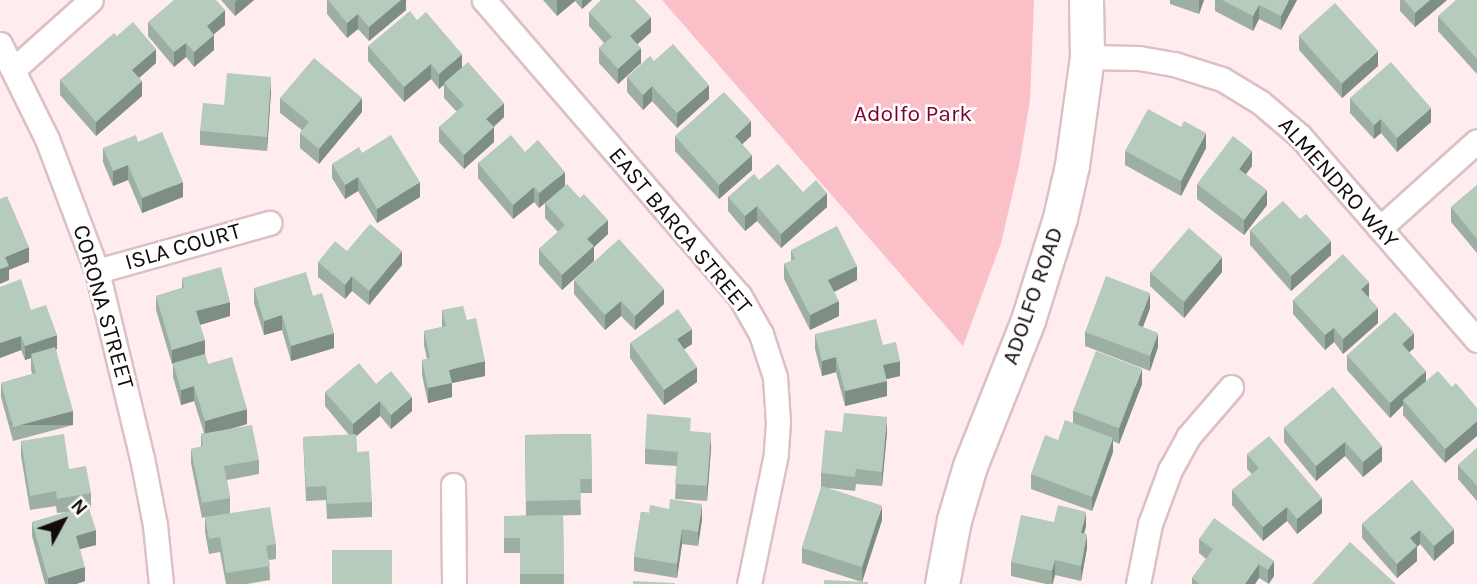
<!DOCTYPE html>
<html>
<head>
<meta charset="utf-8">
<style>
  body { margin:0 }
  #map { position:relative; width:1477px; height:584px; overflow:hidden; background:#feecee; font-family:Karla,sans-serif }
  div>[style] { position:absolute }
  .green>* { inset:0; background:#fabfc7 }
  .roads { filter:drop-shadow(2px 0 #dcc0c4) drop-shadow(-2px 0 #dcc0c4) drop-shadow(0 2px #dcc0c4) drop-shadow(0 -2px #dcc0c4) }
  .street>* { height:23px; margin:-11.5px; padding:0 11.5px; transform-origin:11.5px; border-radius:11.5px; background:#fff }
  .secondary>* { height:33px; margin:-16.5px; padding:0 16.5px; transform-origin:16.5px; border-radius:16.5px; background:#fff }
  .wall>* { inset:0; background:#9cafa2 }
  .shaded-wall>* { inset:0; background:#7f8e84; transform-origin:0 0 }
  .building>* { inset:0; background:#b5cbbc; transform-origin:0 0 }
  span { translate:-50% -50%; white-space:nowrap; text-align:center; line-height:1.15; -webkit-text-stroke:5px #fff; paint-order:stroke }
  .park-label { font-size:23px; color:#7f0030 }
  .street-label { font-size:23px; color:#140b0c }
  .north { position:absolute; left:28px; top:486px; width:70px; height:70px; -webkit-text-stroke:5px #fff; paint-order:stroke; rotate:49deg; font-size:19px; font-weight:700; line-height:28px; text-align:center; color:#140b0c }
  .north::after { content:''; display:block; margin:auto; width:24px; height:32px; background:#140b0c; clip-path:polygon(50% 0,100% 100%,50% 72%,0 100%) }
</style>
</head>
<body>
<div id="map">
  <div class="green">
    <i style="clip-path:polygon(662px 0,1034px 0,1030px 100px,1019px 166px,1001px 243px,963px 346px)"></i>
  </div>
  <div class="roads">
    <div class="street">
      <i style="left:484px;top:0;width:390px;rotate:49.2deg"></i>
      <i style="left:739px;top:295px;width:45px;rotate:60.6deg"></i>
      <i style="left:761px;top:334px;width:45px;rotate:72deg"></i>
      <i style="left:775px;top:377px;width:45px;rotate:86.2deg"></i>
      <i style="left:778px;top:422px;width:32px;rotate:94deg"></i>
      <i style="left:776px;top:454px;width:133px;rotate:101.7deg"></i>
      <i style="left:0;top:44px;width:106px;rotate:63.7deg"></i>
      <i style="left:47px;top:139px;width:141px;rotate:69.3deg"></i>
      <i style="left:97px;top:271px;width:192px;rotate:76.5deg"></i>
      <i style="left:142px;top:458px;width:68px;rotate:79deg"></i>
      <i style="left:155px;top:525px;width:59px;rotate:84.2deg"></i>
      <i style="left:1087px;top:57px;width:52px;rotate:1.1deg"></i>
      <i style="left:1139px;top:58px;width:36px;rotate:10deg"></i>
      <i style="left:1174px;top:64px;width:50px;rotate:17.4deg"></i>
      <i style="left:1222px;top:79px;width:44px;rotate:31.2deg"></i>
      <i style="left:1260px;top:102px;width:52px;rotate:40.4deg"></i>
      <i style="left:1300px;top:136px;width:270px;rotate:49.1deg"></i>
      <i style="left:14px;top:69px;width:103px;rotate:-41.9deg"></i>
      <i style="left:1380px;top:228px;width:130px;rotate:-41.9deg"></i>
      <i style="left:97px;top:271px;width:179px;rotate:-15.6deg"></i>
      <i style="left:453px;top:485px;width:99px;rotate:89.4deg"></i>
      <i style="left:1138px;top:584px;width:61px;rotate:-78.7deg"></i>
      <i style="left:1150px;top:524px;width:58px;rotate:-69.7deg"></i>
      <i style="left:1170px;top:470px;width:38px;rotate:-61deg"></i>
      <i style="left:1188px;top:437px;width:66px;rotate:-49.3deg"></i>
    </div>
    <div class="secondary">
      <i style="left:942px;top:584px;width:65px;rotate:-79.4deg"></i>
      <i style="left:954px;top:520px;width:56px;rotate:-73.5deg"></i>
      <i style="left:970px;top:466px;width:157px;rotate:-68.3deg"></i>
      <i style="left:1028px;top:320px;width:107px;rotate:-72.6deg"></i>
      <i style="left:1060px;top:218px;width:54px;rotate:-77.2deg"></i>
      <i style="left:1072px;top:165px;width:109px;rotate:-82.1deg"></i>
      <i style="left:1087px;top:57px;width:57px;rotate:-91deg"></i>
    </div>
  </div>
  <div class="wall">
    <i style="clip-path:polygon(221px 0,254px 0,235px 16px)"></i>
    <i style="clip-path:polygon(327px 0,406px 0,406px 10px,369px 41px,358px 29px,347px 38px,327px 14px)"></i>
    <i style="clip-path:polygon(543px 0,592px 0,582px 9px,575px 1px,557px 16px)"></i>
    <i style="clip-path:polygon(1170px 0,1204px 0,1199px 14px,1170px 4px)"></i>
    <i style="clip-path:polygon(1215px 0,1297px 0,1281px 30px,1259px 19px,1253px 31px,1215px 11px)"></i>
    <i style="clip-path:polygon(1400px 0,1447px 0,1415px 27px,1400px 11px)"></i>
    <i style="clip-path:polygon(1477px 0,1477px 74px,1438px 31px,1438px 16px)"></i>
    <i style="clip-path:polygon(589px 12px,651px 32px,637px 44px,641px 63px,618px 84px,599px 63px,599px 48px,604px 43px,589px 26px)"></i>
    <i style="clip-path:polygon(148px 22px,225px 25px,214px 34px,214px 50px,194px 67px,186px 57px,174px 67px,148px 36px)"></i>
    <i style="clip-path:polygon(117px 36px,156px 63px,139px 78px,142px 96px,96px 136px,60px 95px,60px 80px)"></i>
    <i style="clip-path:polygon(1299px 36px,1378px 66px,1342px 98px,1299px 50px)"></i>
    <i style="clip-path:polygon(368px 46px,462px 67px,504px 117px,494px 127px,494px 142px,464px 169px,439px 142px,439px 127px,457px 112px,444px 98px,444px 84px,439px 89px,431px 79px,404px 102px,368px 61px)"></i>
    <i style="clip-path:polygon(654px 61px,709px 99px,677px 128px,652px 101px,643px 110px,627px 92px,627px 77px)"></i>
    <i style="clip-path:polygon(271px 91px,267px 151px,200px 145px,200px 131px,224px 105px)"></i>
    <i style="clip-path:polygon(280px 98px,362px 112px,319px 164px,300px 148px,300px 133px,302px 130px,280px 113px)"></i>
    <i style="clip-path:polygon(1350px 98px,1431px 122px,1397px 152px,1381px 133px,1374px 139px,1350px 113px)"></i>
    <i style="clip-path:polygon(675px 136px,751px 136px,742px 144px,752px 170px,719px 199px,675px 151px)"></i>
    <i style="clip-path:polygon(138px 142px,183px 197px,142px 213px,128px 180px,113px 186px,103px 162px,103px 148px)"></i>
    <i style="clip-path:polygon(1206px 148px,1181px 196px,1125px 165px,1125px 151px)"></i>
    <i style="clip-path:polygon(525px 152px,565px 186px,608px 234px,594px 247px,594px 261px,562px 290px,539px 264px,539px 249px,558px 232px,545px 218px,545px 203px,554px 195px,539px 208px,534px 202px,513px 219px,478px 178px,478px 163px)"></i>
    <i style="clip-path:polygon(362px 153px,420px 197px,377px 223px,358px 191px,345px 199px,332px 178px,332px 164px)"></i>
    <i style="clip-path:polygon(1252px 166px,1246px 174px,1267px 205px,1244px 235px,1197px 199px,1197px 184px)"></i>
    <i style="clip-path:polygon(759px 180px,803px 192px,827px 207px,781px 248px,757px 221px,745px 231px,728px 211px,728px 197px)"></i>
    <i style="clip-path:polygon(1477px 185px,1477px 253px,1451px 222px,1451px 207px)"></i>
    <i style="clip-path:polygon(1250px 230px,1331px 255px,1291px 291px,1250px 245px)"></i>
    <i style="clip-path:polygon(791px 250px,857px 280px,834px 292px,839px 316px,810px 330px,784px 279px,784px 264px,791px 261px)"></i>
    <i style="clip-path:polygon(347px 251px,402px 265px,369px 305px,352px 291px,345px 299px,318px 277px,318px 262px)"></i>
    <i style="clip-path:polygon(1150px 272px,1222px 272px,1184px 318px,1150px 286px)"></i>
    <i style="clip-path:polygon(182px 278px,230px 316px,200px 325px,205px 354px,208px 364px,247px 424px,231px 429px,259px 460px,259px 474px,227px 480px,230px 498px,230px 513px,276px 544px,276px 559px,269px 560px,270px 580px,247px 584px,226px 584px,220px 552px,209px 554px,205px 532px,205px 517px,202px 518px,191px 463px,191px 449px,201px 447px,201px 434px,204px 433px,194px 401px,181px 405px,173px 377px,173px 364px,172px 364px,156px 310px,156px 296px,182px 288px)"></i>
    <i style="clip-path:polygon(574px 280px,664px 304px,635px 330px,621px 316px,605px 330px,574px 294px)"></i>
    <i style="clip-path:polygon(0 287px,31px 310px,57px 349px,56px 350px,73px 425px,13px 441px,1px 397px,1px 383px,32px 374px,31px 369px,31px 358px,25px 360px,21px 350px,0 358px)"></i>
    <i style="clip-path:polygon(254px 288px,313px 296px,334px 348px,291px 361px,282px 330px,264px 335px,254px 303px)"></i>
    <i style="clip-path:polygon(1368px 297px,1378px 323px,1343px 354px,1334px 342px,1325px 350px,1293px 314px,1293px 300px,1369px 297px)"></i>
    <i style="clip-path:polygon(1150px 308px,1143px 327px,1158px 347px,1150px 371px,1085px 346px,1085px 332px)"></i>
    <i style="clip-path:polygon(442px 310px,467px 320px,485px 376px,452px 383px,452px 397px,428px 403px,422px 375px,422px 360px,427px 359px,424px 345px,424px 331px,442px 327px)"></i>
    <i style="clip-path:polygon(815px 334px,883px 345px,900px 376px,886px 379px,887px 396px,845px 406px,836px 372px,822px 376px,815px 349px)"></i>
    <i style="clip-path:polygon(630px 343px,692px 344px,684px 349px,697px 382px,664px 405px,630px 358px)"></i>
    <i style="clip-path:polygon(1414px 348px,1409px 352px,1426px 381px,1452px 387px,1445px 463px,1403px 415px,1403px 405px,1390px 418px,1347px 370px,1347px 355px)"></i>
    <i style="clip-path:polygon(376px 384px,412px 411px,391px 429px,380px 416px,356px 436px,357px 452px,372px 502px,372px 517px,327px 519px,326px 500px,306px 501px,303px 437px,349px 435px,325px 406px,325px 392px)"></i>
    <i style="clip-path:polygon(1142px 384px,1119px 444px,1113px 441px,1113px 452px,1092px 511px,1031px 489px,1031px 474px,1073px 423px,1073px 411px)"></i>
    <i style="clip-path:polygon(1333px 387px,1382px 461px,1363px 477px,1345px 456px,1316px 481px,1284px 442px,1284px 428px)"></i>
    <i style="clip-path:polygon(691px 431px,711px 448px,707px 501px,675px 499px,677px 466px,645px 464px,645px 449px)"></i>
    <i style="clip-path:polygon(842px 432px,887px 432px,882px 486px,856px 484px,855px 491px,829px 488px,882px 520px,862px 582px,802px 563px,802px 548px,821px 488px,821px 473px)"></i>
    <i style="clip-path:polygon(591px 434px,592px 493px,580px 493px,581px 515px,526px 516px,525px 435px)"></i>
    <i style="clip-path:polygon(21px 441px,69px 469px,91px 493px,91px 508px,89px 508px,96px 545px,80px 549px,85px 581px,76px 584px,45px 584px,32px 536px,32px 522px,67px 512px,57px 513px,56px 506px,30px 510px,21px 456px)"></i>
    <i style="clip-path:polygon(1477px 448px,1477px 501px,1458px 479px,1458px 465px)"></i>
    <i style="clip-path:polygon(1247px 454px,1322px 513px,1297px 534px,1287px 521px,1263px 541px,1232px 505px,1232px 490px,1252px 474px,1247px 469px)"></i>
    <i style="clip-path:polygon(1412px 480px,1454px 543px,1434px 561px,1420px 544px,1417px 547px,1417px 561px,1397px 578px,1362px 538px,1362px 524px)"></i>
    <i style="clip-path:polygon(641px 512px,702px 519px,698px 546px,682px 544px,677px 578px,634px 571px,634px 557px)"></i>
    <i style="clip-path:polygon(563px 515px,564px 584px,520px 584px,520px 553px,504px 553px,504px 516px)"></i>
    <i style="clip-path:polygon(1054px 522px,1086px 526px,1084px 533px,1087px 548px,1081px 581px,1055px 575px,1053px 584px,1046px 584px,1011px 576px,1011px 562px)"></i>
    <i style="clip-path:polygon(1199px 539px,1274px 561px,1274px 576px,1269px 584px,1259px 578px,1255px 584px,1192px 584px,1192px 578px,1206px 559px,1199px 553px)"></i>
  </div>
  <div class="shaded-wall">
    <i style="clip-path:polygon(237px 0,254px 0,235px 16px,235px 2px)"></i>
    <i style="clip-path:polygon(401px 0,406px 0,406px 10px,369px 41px,369px 27px)"></i>
    <i style="clip-path:polygon(558px 0,575px 0,575px 1px,557px 16px,557px 1px)"></i>
    <i style="clip-path:polygon(582px 0,592px 0,582px 9px)"></i>
    <i style="clip-path:polygon(1199px 0,1204px 0,1199px 14px)"></i>
    <i style="clip-path:polygon(1289px 0,1297px 0,1281px 30px,1281px 16px)"></i>
    <i style="clip-path:polygon(1430px 0,1447px 0,1415px 27px,1415px 13px)"></i>
    <i style="clip-path:polygon(1259px 5px,1259px 19px,1253px 31px,1253px 16px)"></i>
    <i style="clip-path:polygon(225px 10px,225px 25px,207px 40px,207px 26px)"></i>
    <i style="clip-path:polygon(358px 14px,358px 29px,347px 38px,347px 23px)"></i>
    <i style="clip-path:polygon(651px 17px,651px 32px,630px 51px,630px 36px)"></i>
    <i style="clip-path:polygon(214px 35px,214px 50px,194px 67px,194px 52px)"></i>
    <i style="clip-path:polygon(186px 43px,186px 57px,174px 67px,174px 52px)"></i>
    <i style="clip-path:polygon(641px 48px,641px 63px,618px 84px,618px 69px)"></i>
    <i style="clip-path:polygon(156px 49px,156px 63px,132px 84px,132px 70px)"></i>
    <i style="clip-path:polygon(1378px 51px,1378px 66px,1342px 98px,1342px 84px)"></i>
    <i style="clip-path:polygon(462px 54px,462px 69px,439px 89px,439px 74px)"></i>
    <i style="clip-path:polygon(431px 64px,431px 79px,404px 102px,404px 87px)"></i>
    <i style="clip-path:polygon(271px 77px,271px 91px,267px 151px,267px 137px)"></i>
    <i style="clip-path:polygon(142px 81px,142px 96px,96px 136px,96px 122px)"></i>
    <i style="clip-path:polygon(709px 85px,709px 99px,677px 128px,677px 113px)"></i>
    <i style="clip-path:polygon(652px 86px,652px 101px,643px 110px,643px 95px)"></i>
    <i style="clip-path:polygon(362px 98px,362px 112px,319px 164px,319px 149px)"></i>
    <i style="clip-path:polygon(504px 103px,504px 117px,486px 133px,486px 119px)"></i>
    <i style="clip-path:polygon(1431px 108px,1431px 122px,1397px 152px,1397px 138px)"></i>
    <i style="clip-path:polygon(1381px 119px,1381px 133px,1374px 139px,1374px 125px)"></i>
    <i style="clip-path:polygon(751px 121px,751px 136px,735px 151px,735px 136px)"></i>
    <i style="clip-path:polygon(494px 127px,494px 142px,464px 169px,464px 155px)"></i>
    <i style="clip-path:polygon(1206px 133px,1206px 148px,1181px 196px,1181px 181px)"></i>
    <i style="clip-path:polygon(1252px 151px,1252px 166px,1239px 183px,1239px 169px)"></i>
    <i style="clip-path:polygon(752px 155px,752px 170px,719px 199px,719px 185px)"></i>
    <i style="clip-path:polygon(128px 165px,128px 180px,113px 186px,113px 171px)"></i>
    <i style="clip-path:polygon(565px 172px,565px 186px,539px 208px,539px 193px)"></i>
    <i style="clip-path:polygon(358px 177px,358px 191px,345px 199px,345px 185px)"></i>
    <i style="clip-path:polygon(183px 182px,183px 197px,142px 213px,142px 198px)"></i>
    <i style="clip-path:polygon(420px 182px,420px 197px,377px 223px,377px 209px)"></i>
    <i style="clip-path:polygon(534px 187px,534px 202px,513px 219px,513px 205px)"></i>
    <i style="clip-path:polygon(1267px 190px,1267px 205px,1244px 235px,1244px 220px)"></i>
    <i style="clip-path:polygon(827px 193px,827px 207px,781px 248px,781px 234px)"></i>
    <i style="clip-path:polygon(757px 206px,757px 221px,745px 231px,745px 216px)"></i>
    <i style="clip-path:polygon(608px 220px,608px 234px,594px 247px,594px 261px,562px 290px,562px 275px,587px 239px)"></i>
    <i style="clip-path:polygon(1331px 241px,1331px 255px,1291px 291px,1291px 276px)"></i>
    <i style="clip-path:polygon(29px 247px,29px 262px,9px 270px,9px 280px,0 284px,0 269px,5px 257px)"></i>
    <i style="clip-path:polygon(402px 251px,402px 265px,369px 305px,369px 291px)"></i>
    <i style="clip-path:polygon(1222px 257px,1222px 272px,1184px 318px,1184px 303px)"></i>
    <i style="clip-path:polygon(857px 266px,857px 280px,828px 295px,828px 280px)"></i>
    <i style="clip-path:polygon(352px 276px,352px 291px,345px 299px,345px 285px)"></i>
    <i style="clip-path:polygon(1369px 282px,1369px 297px,1361px 304px,1361px 289px)"></i>
    <i style="clip-path:polygon(664px 289px,664px 304px,635px 330px,635px 316px)"></i>
    <i style="clip-path:polygon(1150px 293px,1150px 308px,1138px 340px,1138px 325px)"></i>
    <i style="clip-path:polygon(621px 301px,621px 316px,605px 330px,605px 315px)"></i>
    <i style="clip-path:polygon(839px 301px,839px 316px,810px 330px,810px 315px)"></i>
    <i style="clip-path:polygon(230px 302px,230px 316px,196px 326px,196px 311px)"></i>
    <i style="clip-path:polygon(1378px 308px,1378px 323px,1343px 354px,1343px 339px)"></i>
    <i style="clip-path:polygon(282px 315px,282px 330px,264px 335px,264px 321px)"></i>
    <i style="clip-path:polygon(1334px 328px,1334px 342px,1325px 350px,1325px 335px)"></i>
    <i style="clip-path:polygon(692px 329px,692px 344px,677px 354px,677px 339px)"></i>
    <i style="clip-path:polygon(334px 333px,334px 348px,291px 361px,291px 346px)"></i>
    <i style="clip-path:polygon(1158px 333px,1158px 347px,1150px 371px,1150px 356px)"></i>
    <i style="clip-path:polygon(1414px 333px,1414px 348px,1402px 359px,1402px 344px)"></i>
    <i style="clip-path:polygon(57px 335px,57px 349px,32px 358px,31px 354px,31px 358px,25px 360px,25px 346px)"></i>
    <i style="clip-path:polygon(21px 336px,21px 350px,0 358px,0 343px)"></i>
    <i style="clip-path:polygon(205px 340px,205px 355px,172px 364px,172px 350px)"></i>
    <i style="clip-path:polygon(836px 357px,836px 372px,822px 376px,822px 361px)"></i>
    <i style="clip-path:polygon(485px 361px,485px 376px,452px 383px,452px 397px,428px 403px,428px 388px,449px 370px)"></i>
    <i style="clip-path:polygon(900px 361px,900px 376px,883px 380px,883px 365px)"></i>
    <i style="clip-path:polygon(697px 367px,697px 382px,664px 405px,664px 390px)"></i>
    <i style="clip-path:polygon(1142px 369px,1142px 384px,1119px 444px,1119px 429px)"></i>
    <i style="clip-path:polygon(1426px 371px,1426px 386px,1403px 400px,1403px 405px,1390px 418px,1390px 403px)"></i>
    <i style="clip-path:polygon(887px 381px,887px 396px,845px 406px,845px 391px)"></i>
    <i style="clip-path:polygon(194px 386px,194px 401px,181px 405px,181px 390px)"></i>
    <i style="clip-path:polygon(412px 397px,412px 411px,391px 429px,391px 415px)"></i>
    <i style="clip-path:polygon(380px 401px,380px 416px,353px 439px,353px 424px)"></i>
    <i style="clip-path:polygon(247px 409px,247px 424px,205px 436px,205px 421px)"></i>
    <i style="left:73px;top:411px;width:14px;height:62px;rotate:90deg"></i>
    <i style="clip-path:polygon(887px 417px,887px 432px,882px 486px,882px 472px)"></i>
    <i style="clip-path:polygon(1477px 421px,1477px 436px,1445px 463px,1445px 449px)"></i>
    <i style="clip-path:polygon(711px 433px,711px 448px,707px 501px,707px 486px)"></i>
    <i style="clip-path:polygon(1113px 438px,1113px 452px,1092px 511px,1092px 497px)"></i>
    <i style="clip-path:polygon(1345px 442px,1345px 456px,1316px 481px,1316px 466px)"></i>
    <i style="clip-path:polygon(1382px 446px,1382px 461px,1363px 477px,1363px 462px)"></i>
    <i style="clip-path:polygon(1322px 498px,1322px 513px,1297px 534px,1297px 519px)"></i>
    <i style="clip-path:polygon(702px 504px,702px 519px,698px 546px,698px 532px)"></i>
    <i style="clip-path:polygon(882px 506px,882px 520px,862px 582px,862px 568px)"></i>
    <i style="clip-path:polygon(1287px 507px,1287px 521px,1263px 541px,1263px 527px)"></i>
    <i style="clip-path:polygon(1086px 512px,1086px 526px,1081px 547px,1081px 533px)"></i>
    <i style="clip-path:polygon(682px 529px,682px 544px,677px 578px,677px 564px)"></i>
    <i style="clip-path:polygon(1454px 529px,1454px 543px,1434px 561px,1434px 546px)"></i>
    <i style="clip-path:polygon(96px 530px,96px 545px,76px 550px,76px 536px)"></i>
    <i style="clip-path:polygon(1420px 530px,1420px 544px,1417px 547px,1417px 561px,1397px 578px,1397px 564px,1410px 538px)"></i>
    <i style="clip-path:polygon(1087px 534px,1087px 548px,1081px 581px,1081px 566px)"></i>
    <i style="clip-path:polygon(1055px 560px,1055px 575px,1052px 584px,1052px 571px)"></i>
    <i style="clip-path:polygon(1274px 561px,1274px 576px,1268px 584px,1268px 570px)"></i>
    <i style="clip-path:polygon(1259px 564px,1259px 578px,1255px 584px,1245px 584px)"></i>
    <i style="clip-path:polygon(85px 567px,85px 581px,76px 584px,48px 584px,48px 578px)"></i>
  </div>
  <div class="building">
    <i style="clip-path:polygon(174px 0,216px 0,225px 10px,207px 26px,214px 35px,194px 52px,186px 43px,174px 52px,148px 22px)"></i>
    <i style="clip-path:polygon(328px 0,401px 0,369px 27px,358px 14px,347px 23px)"></i>
    <i style="clip-path:polygon(601px 0,635px 0,651px 17px,630px 36px,641px 48px,618px 69px,599px 48px,612px 37px,589px 12px)"></i>
    <i style="clip-path:polygon(1222px 0,1289px 0,1281px 16px,1259px 5px,1253px 16px)"></i>
    <i style="clip-path:polygon(1404px 0,1430px 0,1415px 13px)"></i>
    <i style="clip-path:polygon(1456px 0,1477px 0,1477px 59px,1438px 16px)"></i>
    <i style="left:1335px;top:3px;width:64px;height:49px;rotate:48deg"></i>
    <i style="clip-path:polygon(410px 11px,417px 20px,426px 12px,462px 54px,439px 74px,431px 64px,404px 87px,368px 46px)"></i>
    <i style="clip-path:polygon(133px 22px,156px 49px,132px 70px,142px 81px,96px 122px,60px 80px,114px 33px,117px 36px)"></i>
    <i style="clip-path:polygon(673px 44px,709px 85px,677px 113px,652px 86px,643px 95px,627px 77px,650px 56px,654px 61px)"></i>
    <i style="clip-path:polygon(314px 58px,362px 98px,319px 149px,300px 133px,309px 122px,280px 98px)"></i>
    <i style="clip-path:polygon(468px 62px,504px 103px,486px 119px,494px 127px,464px 155px,439px 127px,464px 105px,444px 83px)"></i>
    <i style="clip-path:polygon(1391px 62px,1431px 108px,1397px 138px,1381px 119px,1374px 125px,1350px 98px)"></i>
    <i style="clip-path:polygon(227px 73px,271px 77px,267px 137px,200px 131px,203px 103px,224px 105px)"></i>
    <i style="clip-path:polygon(724px 92px,751px 121px,735px 136px,752px 155px,719px 185px,675px 136px)"></i>
    <i style="clip-path:polygon(1148px 109px,1181px 127px,1184px 121px,1206px 133px,1181px 181px,1125px 151px)"></i>
    <i style="clip-path:polygon(162px 132px,183px 182px,142px 198px,128px 165px,113px 171px,103px 148px,136px 135px,138px 142px)"></i>
    <i style="clip-path:polygon(391px 135px,420px 182px,377px 209px,358px 177px,345px 185px,332px 164px,359px 147px,362px 153px)"></i>
    <i style="clip-path:polygon(511px 135px,525px 152px,538px 140px,565px 172px,539px 193px,534px 187px,513px 205px,478px 163px)"></i>
    <i style="clip-path:polygon(1233px 136px,1252px 151px,1239px 169px,1267px 190px,1244px 220px,1197px 184px)"></i>
    <i style="clip-path:polygon(778px 164px,803px 192px,816px 180px,827px 193px,781px 234px,757px 206px,745px 216px,728px 197px,754px 174px,759px 180px)"></i>
    <i style="clip-path:polygon(567px 184px,580px 198px,584px 194px,608px 220px,587px 239px,594px 246px,562px 275px,539px 249px,565px 225px,545px 203px)"></i>
    <i style="clip-path:polygon(1477px 185px,1477px 239px,1451px 207px)"></i>
    <i style="clip-path:polygon(7px 196px,29px 247px,5px 257px,9px 266px,0 269px,0 199px)"></i>
    <i style="clip-path:polygon(1283px 201px,1300px 219px,1306px 214px,1331px 241px,1291px 276px,1250px 230px)"></i>
    <i style="clip-path:polygon(370px 224px,402px 251px,369px 291px,352px 276px,345px 285px,318px 262px,335px 241px,347px 251px)"></i>
    <i style="clip-path:polygon(837px 226px,857px 266px,828px 280px,839px 301px,810px 315px,784px 264px,795px 259px,791px 250px)"></i>
    <i style="left:1189px;top:228px;width:44px;height:59px;rotate:41deg"></i>
    <i style="clip-path:polygon(619px 239px,664px 289px,635px 316px,621px 301px,605px 315px,574px 280px)"></i>
    <i style="clip-path:polygon(1343px 254px,1369px 282px,1361px 289px,1378px 308px,1343px 339px,1334px 328px,1325px 335px,1293px 300px)"></i>
    <i style="clip-path:polygon(221px 267px,230px 302px,196px 311px,205px 340px,172px 350px,156px 296px,184px 288px,182px 278px)"></i>
    <i style="clip-path:polygon(306px 272px,313px 296px,322px 293px,334px 333px,291px 346px,282px 315px,264px 321px,254px 288px)"></i>
    <i style="clip-path:polygon(1106px 276px,1150px 293px,1138px 325px,1158px 333px,1150px 356px,1085px 332px)"></i>
    <i style="clip-path:polygon(21px 279px,31px 310px,46px 305px,57px 335px,25px 346px,21px 336px,0 343px,0 287px)"></i>
    <i style="clip-path:polygon(463px 306px,467px 320px,476px 318px,485px 361px,449px 370px,452px 383px,428px 388px,422px 360px,430px 358px,424px 331px,446px 326px,442px 310px)"></i>
    <i style="clip-path:polygon(678px 309px,692px 329px,677px 339px,697px 367px,664px 390px,630px 343px)"></i>
    <i style="clip-path:polygon(1395px 312px,1414px 333px,1402px 344px,1426px 371px,1390px 403px,1347px 355px)"></i>
    <i style="clip-path:polygon(876px 319px,883px 345px,896px 342px,900px 361px,883px 365px,887px 381px,845px 391px,836px 357px,822px 361px,815px 334px)"></i>
    <i style="clip-path:polygon(55px 347px,73px 411px,13px 427px,1px 383px,36px 373px,31px 354px)"></i>
    <i style="left:1096px;top:351px;width:49px;height:64px;rotate:21deg"></i>
    <i style="clip-path:polygon(205px 354px,208px 364px,232px 357px,247px 409px,205px 421px,194px 386px,181px 390px,173px 363px)"></i>
    <i style="clip-path:polygon(359px 363px,376px 384px,391px 371px,412px 397px,391px 415px,380px 401px,353px 424px,325px 392px)"></i>
    <i style="clip-path:polygon(1438px 371px,1452px 387px,1456px 383px,1477px 408px,1477px 421px,1445px 449px,1403px 400px)"></i>
    <i style="clip-path:polygon(1333px 387px,1382px 446px,1363px 462px,1345px 442px,1316px 466px,1284px 428px)"></i>
    <i style="clip-path:polygon(844px 413px,887px 417px,882px 472px,856px 469px,855px 477px,821px 473px,825px 430px,842px 432px)"></i>
    <i style="clip-path:polygon(647px 414px,691px 418px,690px 431px,711px 433px,707px 486px,675px 484px,678px 452px,645px 449px)"></i>
    <i style="clip-path:polygon(1065px 420px,1113px 438px,1092px 497px,1031px 474px,1045px 435px,1058px 440px)"></i>
    <i style="clip-path:polygon(252px 425px,259px 460px,224px 466px,230px 498px,202px 503px,191px 449px,203px 446px,201px 434px)"></i>
    <i style="clip-path:polygon(64px 434px,69px 469px,86px 466px,91px 493px,57px 499px,56px 491px,30px 496px,21px 441px)"></i>
    <i style="clip-path:polygon(356px 434px,357px 452px,369px 451px,372px 502px,327px 504px,326px 486px,306px 487px,303px 437px)"></i>
    <i style="clip-path:polygon(591px 434px,592px 479px,580px 479px,581px 500px,526px 501px,525px 435px)"></i>
    <i style="clip-path:polygon(1269px 436px,1322px 498px,1297px 519px,1287px 507px,1263px 527px,1232px 490px,1259px 468px,1247px 454px)"></i>
    <i style="clip-path:polygon(1477px 448px,1477px 486px,1458px 465px)"></i>
    <i style="clip-path:polygon(1412px 480px,1454px 529px,1434px 546px,1420px 530px,1410px 538px,1417px 546px,1397px 564px,1362px 524px)"></i>
    <i style="left:822px;top:486px;width:63px;height:65px;rotate:18deg"></i>
    <i style="clip-path:polygon(670px 499px,702px 504px,698px 532px,682px 529px,677px 564px,634px 557px,641px 512px,649px 513px,650px 505px,669px 509px)"></i>
    <i style="clip-path:polygon(1058px 505px,1086px 512px,1081px 533px,1087px 534px,1081px 566px,1055px 560px,1052px 571px,1011px 562px,1021px 515px,1054px 522px)"></i>
    <i style="clip-path:polygon(88px 506px,96px 530px,76px 536px,85px 567px,48px 578px,32px 522px)"></i>
    <i style="clip-path:polygon(270px 507px,276px 544px,266px 546px,270px 566px,226px 573px,220px 537px,209px 539px,205px 517px)"></i>
    <i style="clip-path:polygon(563px 515px,564px 574px,520px 574px,520px 538px,504px 538px,504px 516px)"></i>
    <i style="clip-path:polygon(1214px 518px,1274px 561px,1268px 570px,1259px 564px,1245px 584px,1200px 584px,1192px 578px,1213px 549px,1199px 539px)"></i>
    <i style="clip-path:polygon(1350px 542px,1396px 584px,1312px 584px)"></i>
    <i style="left:392px;top:550px;width:34px;height:60px;rotate:90deg"></i>
    <i style="clip-path:polygon(824px 580px,868px 582px,868px 584px,824px 584px)"></i>
    <i style="clip-path:polygon(633px 581px,675px 583px,675px 584px,633px 584px)"></i>
  </div>
  <div class="park-label">
    <span style="left:913px;top:114px">Adolfo Park</span>
  </div>
  <div class="street-label">
    <span style="left:1338px;top:183px;rotate:48deg">ALMENDRO WAY</span>
    <span style="left:680px;top:231px;rotate:50deg">EAST BARCA STREET</span>
    <span style="left:183px;top:247px;rotate:-16deg">ISLA COURT</span>
    <span style="left:1033px;top:296px;rotate:-71deg">ADOLFO ROAD</span>
    <span style="left:103px;top:307px;rotate:74deg">CORONA STREET</span>
  </div>
  <div class="north">N</div>
</div>
</body>
</html>
